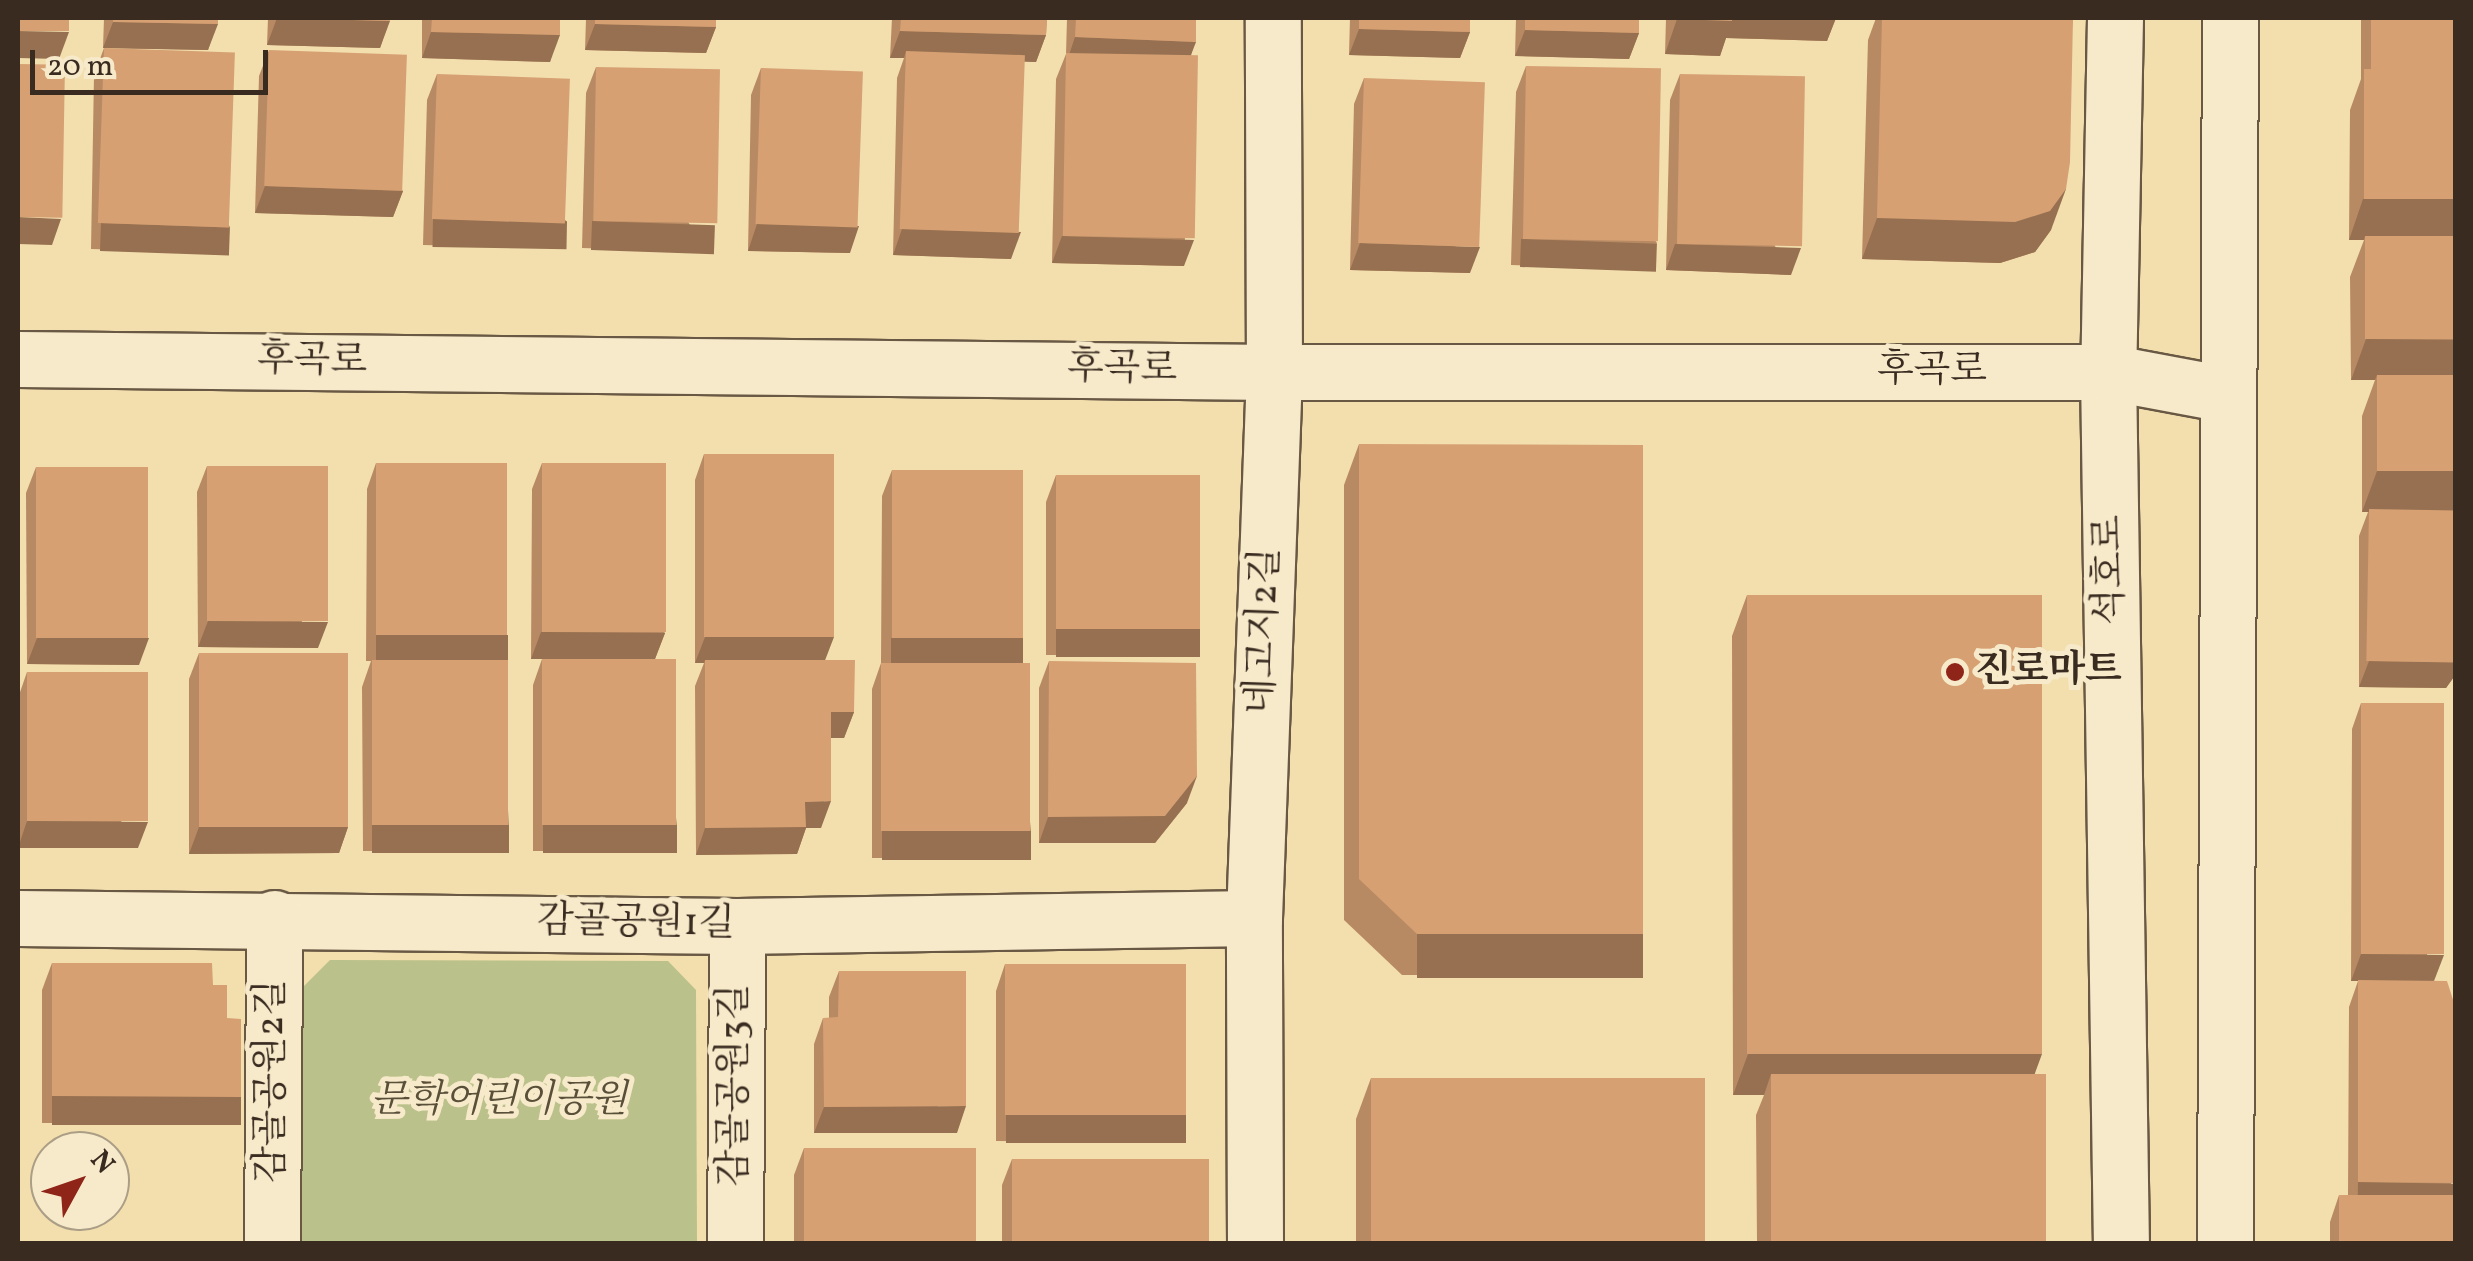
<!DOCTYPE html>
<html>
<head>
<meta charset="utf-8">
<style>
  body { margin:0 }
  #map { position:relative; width:2473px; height:1261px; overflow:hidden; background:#f3dfae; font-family:Vollkorn,"Noto Serif KR",serif }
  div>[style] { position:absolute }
  .green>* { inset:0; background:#bbc18a }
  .roads { filter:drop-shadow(2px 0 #685844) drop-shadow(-2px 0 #685844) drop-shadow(0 2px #685844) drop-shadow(0 -2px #685844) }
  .street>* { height:55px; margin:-27.5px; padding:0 27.5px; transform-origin:27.5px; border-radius:27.5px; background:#f7eaca }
  .secondary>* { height:55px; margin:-27.5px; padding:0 27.5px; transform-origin:27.5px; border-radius:27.5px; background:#f7eaca }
  .wall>* { inset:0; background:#b88a63 }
  .shaded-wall>* { inset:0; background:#967050; transform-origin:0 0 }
  .building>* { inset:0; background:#d6a073; transform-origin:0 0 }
  .dots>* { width:28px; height:28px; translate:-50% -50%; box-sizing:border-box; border:5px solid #f7eaca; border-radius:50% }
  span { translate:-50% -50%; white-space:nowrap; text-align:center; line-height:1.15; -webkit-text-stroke:10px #f7eaca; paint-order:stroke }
  .street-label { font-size:38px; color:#392b20 }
  .poi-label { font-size:38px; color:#392b20; font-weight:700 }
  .left { translate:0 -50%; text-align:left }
  .park-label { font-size:38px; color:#5a503a; font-style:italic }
  .frame { position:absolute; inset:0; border:20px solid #392b20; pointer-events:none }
  .north { position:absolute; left:30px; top:1131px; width:100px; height:100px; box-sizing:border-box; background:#f7eaca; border:2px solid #ab9e86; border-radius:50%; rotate:50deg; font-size:28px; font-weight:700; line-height:40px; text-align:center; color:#392b20 }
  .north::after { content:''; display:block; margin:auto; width:35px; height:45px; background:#8f2418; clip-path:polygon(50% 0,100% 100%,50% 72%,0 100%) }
  .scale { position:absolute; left:30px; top:50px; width:238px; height:45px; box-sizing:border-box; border:5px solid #392b20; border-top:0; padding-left:12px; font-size:30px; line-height:35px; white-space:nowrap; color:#392b20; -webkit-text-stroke:8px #f7eaca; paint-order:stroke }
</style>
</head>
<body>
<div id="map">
  <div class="green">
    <i style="clip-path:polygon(330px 960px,668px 961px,696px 990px,697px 1243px,302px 1243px,301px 989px)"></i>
  </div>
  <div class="roads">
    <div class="street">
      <i style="left:18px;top:918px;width:719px;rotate:0.64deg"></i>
      <i style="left:737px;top:926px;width:517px;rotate:-0.89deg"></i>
      <i style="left:272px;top:1244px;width:326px;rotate:-89.6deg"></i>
      <i style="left:735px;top:1244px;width:318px;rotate:-89.6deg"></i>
      <i style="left:1255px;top:1244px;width:326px;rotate:-90.2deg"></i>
      <i style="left:1254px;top:918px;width:546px;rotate:-87.9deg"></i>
      <i style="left:1274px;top:372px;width:354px;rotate:-90.2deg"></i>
    </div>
    <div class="secondary">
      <i style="left:2115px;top:18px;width:354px;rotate:91.1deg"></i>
      <i style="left:2108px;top:372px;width:872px;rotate:89.15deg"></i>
      <i style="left:18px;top:359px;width:1256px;rotate:0.59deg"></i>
      <i style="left:1274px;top:372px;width:834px"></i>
      <i style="left:2108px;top:372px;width:119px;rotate:10.6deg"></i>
      <i style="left:2225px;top:1244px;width:1226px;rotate:-89.77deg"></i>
    </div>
  </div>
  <div class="wall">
    <i style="clip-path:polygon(104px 18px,218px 18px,208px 50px,103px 48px)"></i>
    <i style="clip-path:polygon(268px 18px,390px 18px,380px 48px,267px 45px)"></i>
    <i style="clip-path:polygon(422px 18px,560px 18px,550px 62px,422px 58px)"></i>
    <i style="clip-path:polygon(586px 18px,716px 18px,716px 27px,706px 53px,585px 50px)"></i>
    <i style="clip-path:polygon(892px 18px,1047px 18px,1046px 35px,1036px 62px,1024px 61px,1011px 259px,893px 255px,897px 78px,904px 58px,890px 58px)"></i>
    <i style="clip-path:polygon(1067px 18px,1196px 18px,1191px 56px,1184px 266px,1052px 263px,1056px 79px,1066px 54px)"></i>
    <i style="clip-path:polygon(1350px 18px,1470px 18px,1470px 32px,1460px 58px,1349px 55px)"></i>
    <i style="clip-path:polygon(1516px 18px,1639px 18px,1639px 33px,1629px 59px,1515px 56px)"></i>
    <i style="clip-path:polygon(1666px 18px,1836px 18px,1827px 41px,1726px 38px,1720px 56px,1665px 54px)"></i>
    <i style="clip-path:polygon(1876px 18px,2073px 18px,2051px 230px,2035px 252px,2000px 263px,1862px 259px,1868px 40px)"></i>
    <i style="clip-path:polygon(2361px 18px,2456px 18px,2456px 674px,2446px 688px,2359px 687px,2359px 536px,2368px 512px,2362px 512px,2362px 416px,2375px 380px,2351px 380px,2350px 277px,2364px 240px,2349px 240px,2350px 110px,2361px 79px)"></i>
    <i style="clip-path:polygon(104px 48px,230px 227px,220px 253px,91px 249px,94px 75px)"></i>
    <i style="clip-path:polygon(269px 50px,403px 191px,393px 217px,255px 213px,259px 76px)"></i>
    <i style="clip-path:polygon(1526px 66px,1657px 243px,1647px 269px,1511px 265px,1516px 92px)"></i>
    <i style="clip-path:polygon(596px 67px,706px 252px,582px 248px,586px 93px)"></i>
    <i style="clip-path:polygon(761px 68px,850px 253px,748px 251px,751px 95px)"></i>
    <i style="clip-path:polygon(437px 74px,567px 222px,557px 248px,423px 245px,427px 100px)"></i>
    <i style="clip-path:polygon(1680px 74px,1791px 275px,1666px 270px,1670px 100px)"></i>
    <i style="clip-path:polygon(1364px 78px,1470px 273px,1350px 270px,1354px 104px)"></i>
    <i style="clip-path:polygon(1359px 444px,1628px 975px,1402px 975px,1344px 920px,1344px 485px)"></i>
    <i style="clip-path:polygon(704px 454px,825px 660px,854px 712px,844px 738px,831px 738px,821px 828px,806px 828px,797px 854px,696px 855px,695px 686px,704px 663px,695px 663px,695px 480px)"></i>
    <i style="clip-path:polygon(376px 463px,508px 636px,499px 660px,509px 826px,499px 852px,363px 851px,362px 687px,371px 661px,366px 661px,367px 489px)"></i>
    <i style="clip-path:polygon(542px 463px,665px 633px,655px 659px,677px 825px,667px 851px,533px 851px,533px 685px,542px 659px,531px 659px,532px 489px)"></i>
    <i style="clip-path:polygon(207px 466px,318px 648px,198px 647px,197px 492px)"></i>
    <i style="clip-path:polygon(36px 467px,139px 665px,27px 664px,26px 493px)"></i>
    <i style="clip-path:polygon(892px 470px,1023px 639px,1014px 664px,1031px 831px,1021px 858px,872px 858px,872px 689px,881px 663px,882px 496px)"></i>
    <i style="clip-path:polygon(1056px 475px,1200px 629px,1190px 655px,1046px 655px,1046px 502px)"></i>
    <i style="clip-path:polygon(1747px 595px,2035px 1074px,2046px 1244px,1757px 1244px,1756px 1115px,1764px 1095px,1733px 1095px,1732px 636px)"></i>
    <i style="clip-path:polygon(199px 653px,348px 827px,339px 853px,189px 854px,189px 679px)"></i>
    <i style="clip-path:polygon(1049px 661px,1187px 803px,1155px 843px,1039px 843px,1039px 688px)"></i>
    <i style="clip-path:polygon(27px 672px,138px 848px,18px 848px,18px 698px)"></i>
    <i style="clip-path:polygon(2361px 703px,2434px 981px,2456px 1244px,2330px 1244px,2330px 1222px,2339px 1195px,2348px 1195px,2349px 1007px,2358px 981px,2351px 981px,2352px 729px)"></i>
    <i style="clip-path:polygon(52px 963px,213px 985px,227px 1018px,232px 1123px,42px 1123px,42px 990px)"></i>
    <i style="clip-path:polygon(1005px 964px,1176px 1143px,996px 1141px,996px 991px)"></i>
    <i style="clip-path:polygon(839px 971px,957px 1133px,814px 1133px,814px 1044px,823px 1018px,829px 1018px,829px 997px)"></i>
    <i style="clip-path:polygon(1371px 1078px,1705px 1244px,1356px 1244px,1356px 1119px)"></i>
    <i style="clip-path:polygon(804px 1148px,975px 1244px,794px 1244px,794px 1175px)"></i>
    <i style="clip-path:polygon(1012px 1159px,1210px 1244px,1002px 1244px,1002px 1185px)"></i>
  </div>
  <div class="shaded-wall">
    <i style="clip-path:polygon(277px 18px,390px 21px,380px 48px,267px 45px)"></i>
    <i style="clip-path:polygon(1727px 18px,1836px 18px,1827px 41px,1726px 38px,1720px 56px,1665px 54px,1677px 19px)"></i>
    <i style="clip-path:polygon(113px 22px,218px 24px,208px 50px,103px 48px)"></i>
    <i style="clip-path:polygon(595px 24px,716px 27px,706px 53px,585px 50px)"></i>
    <i style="clip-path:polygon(1359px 29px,1470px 32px,1460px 58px,1349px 55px)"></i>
    <i style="clip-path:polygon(1525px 30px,1639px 33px,1629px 59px,1515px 56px)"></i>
    <i style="clip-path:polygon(18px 31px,69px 32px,59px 59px,18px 58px)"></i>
    <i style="clip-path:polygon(900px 31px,1046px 35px,1036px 62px,906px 58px,906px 51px,904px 58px,890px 58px)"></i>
    <i style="clip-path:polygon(431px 32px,560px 35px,550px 62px,422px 58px)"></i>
    <i style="clip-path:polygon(1075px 37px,1196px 42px,1186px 68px,1066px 64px)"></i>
    <i style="clip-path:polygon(265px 186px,403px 191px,393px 217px,255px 213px)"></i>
    <i style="clip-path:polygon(2066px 189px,2051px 230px,2035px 252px,2000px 263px,1862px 259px,1877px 218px)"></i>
    <i style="clip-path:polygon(2363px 199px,2456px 199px,2456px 240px,2365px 236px,2364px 240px,2349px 240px)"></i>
    <i style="clip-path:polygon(18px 217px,61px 219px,52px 245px,18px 244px)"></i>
    <i style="left:433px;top:219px;width:134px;height:28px;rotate:1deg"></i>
    <i style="left:592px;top:221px;width:123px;height:29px;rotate:2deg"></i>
    <i style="left:101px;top:223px;width:129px;height:28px;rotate:2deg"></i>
    <i style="clip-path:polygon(757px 224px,859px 226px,850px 253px,748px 251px)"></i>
    <i style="clip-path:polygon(902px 229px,1021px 232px,1011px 259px,893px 255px)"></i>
    <i style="clip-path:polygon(1062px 236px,1194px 240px,1184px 266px,1052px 263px)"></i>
    <i style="left:1521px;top:239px;width:136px;height:28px;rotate:2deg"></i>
    <i style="clip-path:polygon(1360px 243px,1480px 247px,1470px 273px,1350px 270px)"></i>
    <i style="clip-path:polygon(1675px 244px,1801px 248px,1791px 275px,1666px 270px)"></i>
    <i style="clip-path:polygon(2366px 339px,2456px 340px,2456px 381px,2377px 375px,2375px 380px,2351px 380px)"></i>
    <i style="clip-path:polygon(2377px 471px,2456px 471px,2456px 512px,2362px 512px)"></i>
    <i style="clip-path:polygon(208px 621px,328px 622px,318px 648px,198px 647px)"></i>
    <i style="left:1056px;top:629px;width:144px;height:28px"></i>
    <i style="clip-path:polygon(541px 632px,665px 633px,655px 659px,531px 659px)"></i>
    <i style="left:376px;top:635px;width:132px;height:28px"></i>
    <i style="clip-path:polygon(705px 637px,834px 637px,824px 663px,705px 660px,704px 663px,695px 663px)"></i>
    <i style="clip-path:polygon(37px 638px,149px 638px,139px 665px,27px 664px)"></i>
    <i style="left:891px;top:638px;width:132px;height:28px"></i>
    <i style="clip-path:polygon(2369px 661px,2456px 662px,2456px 674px,2446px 688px,2359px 687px)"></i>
    <i style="clip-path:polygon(831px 712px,854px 712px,844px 738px,822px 738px)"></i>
    <i style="clip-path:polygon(1197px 776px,1187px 803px,1155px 843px,1039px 843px,1048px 817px)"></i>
    <i style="clip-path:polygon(831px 801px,821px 828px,806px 828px,797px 854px,696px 855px,705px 828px,805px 802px)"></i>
    <i style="clip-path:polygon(27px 821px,148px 822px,138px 848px,18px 848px)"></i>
    <i style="left:372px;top:825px;width:137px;height:28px"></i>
    <i style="left:543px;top:825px;width:134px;height:28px"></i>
    <i style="clip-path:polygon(199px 827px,348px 827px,339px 853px,189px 854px)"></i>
    <i style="left:882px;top:831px;width:149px;height:29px"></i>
    <i style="left:1417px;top:934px;width:226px;height:44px"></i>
    <i style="clip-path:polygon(2361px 954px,2444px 955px,2434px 981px,2351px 981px)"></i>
    <i style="clip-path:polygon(1748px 1054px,2042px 1054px,2027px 1095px,1771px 1074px,1764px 1095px,1733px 1095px)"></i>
    <i style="left:52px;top:1096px;width:189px;height:29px"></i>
    <i style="clip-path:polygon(966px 1106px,957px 1133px,814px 1133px,824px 1107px)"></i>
    <i style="left:1006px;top:1115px;width:180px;height:28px"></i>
    <i style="left:2358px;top:1182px;width:98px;height:29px;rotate:1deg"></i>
  </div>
  <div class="building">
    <i style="left:18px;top:18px;width:51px;height:13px"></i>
    <i style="clip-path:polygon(113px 18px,218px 18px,218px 24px,113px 22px)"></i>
    <i style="clip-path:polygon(277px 18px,390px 18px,390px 21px)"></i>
    <i style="clip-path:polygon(432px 18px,560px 18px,560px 35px,431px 32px)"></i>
    <i style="clip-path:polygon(595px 18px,716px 18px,716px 27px,595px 24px)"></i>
    <i style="clip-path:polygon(901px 18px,1047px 18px,1046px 35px,900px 31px)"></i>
    <i style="clip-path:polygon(1076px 18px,1196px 18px,1196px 42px,1075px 37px)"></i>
    <i style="clip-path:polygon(1359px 18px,1470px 18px,1470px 32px,1359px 29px)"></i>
    <i style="clip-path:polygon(1525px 18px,1639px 18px,1639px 33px,1525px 30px)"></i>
    <i style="clip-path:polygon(1677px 18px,1732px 18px,1732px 21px,1677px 19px)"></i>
    <i style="clip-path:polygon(1882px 18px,2073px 18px,2070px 162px,2066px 189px,2050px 211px,2015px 222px,1877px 218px)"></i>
    <i style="left:2371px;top:18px;width:85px;height:51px"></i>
    <i style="left:104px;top:48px;width:131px;height:175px;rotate:2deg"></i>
    <i style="left:269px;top:50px;width:138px;height:136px;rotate:2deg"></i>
    <i style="left:906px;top:51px;width:119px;height:178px;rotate:2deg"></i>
    <i style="left:1066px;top:53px;width:132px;height:183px;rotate:1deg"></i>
    <i style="left:18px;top:64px;width:47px;height:153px;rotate:1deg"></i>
    <i style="left:1526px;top:66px;width:135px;height:173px;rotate:1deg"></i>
    <i style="left:596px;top:67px;width:124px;height:154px;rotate:1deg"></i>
    <i style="left:761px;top:68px;width:102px;height:156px;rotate:2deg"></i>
    <i style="left:2364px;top:69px;width:92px;height:130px"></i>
    <i style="left:437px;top:74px;width:133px;height:145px;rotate:2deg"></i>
    <i style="left:1680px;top:74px;width:125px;height:170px;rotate:1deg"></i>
    <i style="left:1364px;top:78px;width:121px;height:165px;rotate:2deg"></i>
    <i style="left:2365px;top:236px;width:91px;height:103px"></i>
    <i style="left:2377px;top:375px;width:79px;height:96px"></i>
    <i style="clip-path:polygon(1359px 444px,1643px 445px,1643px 934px,1417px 934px,1359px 879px)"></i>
    <i style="left:704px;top:454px;width:130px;height:183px"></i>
    <i style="left:376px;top:463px;width:131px;height:172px"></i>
    <i style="left:542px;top:463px;width:124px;height:169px"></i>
    <i style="left:207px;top:466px;width:121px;height:155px"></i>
    <i style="left:36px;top:467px;width:112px;height:171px"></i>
    <i style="left:892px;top:470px;width:131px;height:168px"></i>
    <i style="left:1056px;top:475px;width:144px;height:154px"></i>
    <i style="left:2369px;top:509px;width:87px;height:152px;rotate:1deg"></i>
    <i style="left:1747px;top:595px;width:295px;height:459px"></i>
    <i style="left:199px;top:653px;width:149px;height:174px"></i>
    <i style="left:542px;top:659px;width:134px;height:166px"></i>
    <i style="left:372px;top:660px;width:136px;height:165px"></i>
    <i style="clip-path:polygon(705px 660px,855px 660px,854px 712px,831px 712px,831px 801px,805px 802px,806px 827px,705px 828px)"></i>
    <i style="clip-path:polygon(1049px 661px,1196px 663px,1197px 776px,1165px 816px,1048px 817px)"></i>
    <i style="left:881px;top:663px;width:149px;height:168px"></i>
    <i style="left:27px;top:672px;width:121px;height:149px"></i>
    <i style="left:2361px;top:703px;width:83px;height:251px"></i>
    <i style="clip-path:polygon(52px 963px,212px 963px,213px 985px,227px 985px,227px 1018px,241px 1019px,241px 1097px,52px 1096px)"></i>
    <i style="left:1005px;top:964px;width:181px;height:151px"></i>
    <i style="clip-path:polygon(839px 971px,966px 971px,966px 1106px,824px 1107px,823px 1018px,838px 1017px)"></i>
    <i style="clip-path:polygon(2358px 980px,2447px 981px,2456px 1009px,2456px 1183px,2358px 1182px)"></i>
    <i style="left:1771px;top:1074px;width:275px;height:170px"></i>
    <i style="left:1371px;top:1078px;width:334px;height:166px"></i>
    <i style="left:804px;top:1148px;width:172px;height:96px"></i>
    <i style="left:1012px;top:1159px;width:197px;height:85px"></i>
    <i style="left:2339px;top:1195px;width:117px;height:49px"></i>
  </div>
  <div class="dots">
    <i style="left:1955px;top:672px;background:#8f2418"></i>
  </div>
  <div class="street-label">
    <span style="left:312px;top:362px;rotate:1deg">후곡로</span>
    <span style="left:1122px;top:370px;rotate:1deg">후곡로</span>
    <span style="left:1932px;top:372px">후곡로</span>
    <span style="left:2111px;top:570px;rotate:-91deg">석호로</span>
    <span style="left:1265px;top:631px;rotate:-88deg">네고지2길</span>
    <span style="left:636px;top:924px;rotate:1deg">감골공원1길</span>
    <span style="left:273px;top:1081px;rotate:-90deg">감골공원2길</span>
    <span style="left:736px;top:1085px;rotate:-90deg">감골공원3길</span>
  </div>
  <div class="poi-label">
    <span class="left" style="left:1975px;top:672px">진로마트</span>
  </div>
  <div class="park-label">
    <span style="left:499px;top:1102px">문학어린이공원</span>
  </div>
  <div class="frame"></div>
  <div class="north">N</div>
  <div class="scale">20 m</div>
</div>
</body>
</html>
